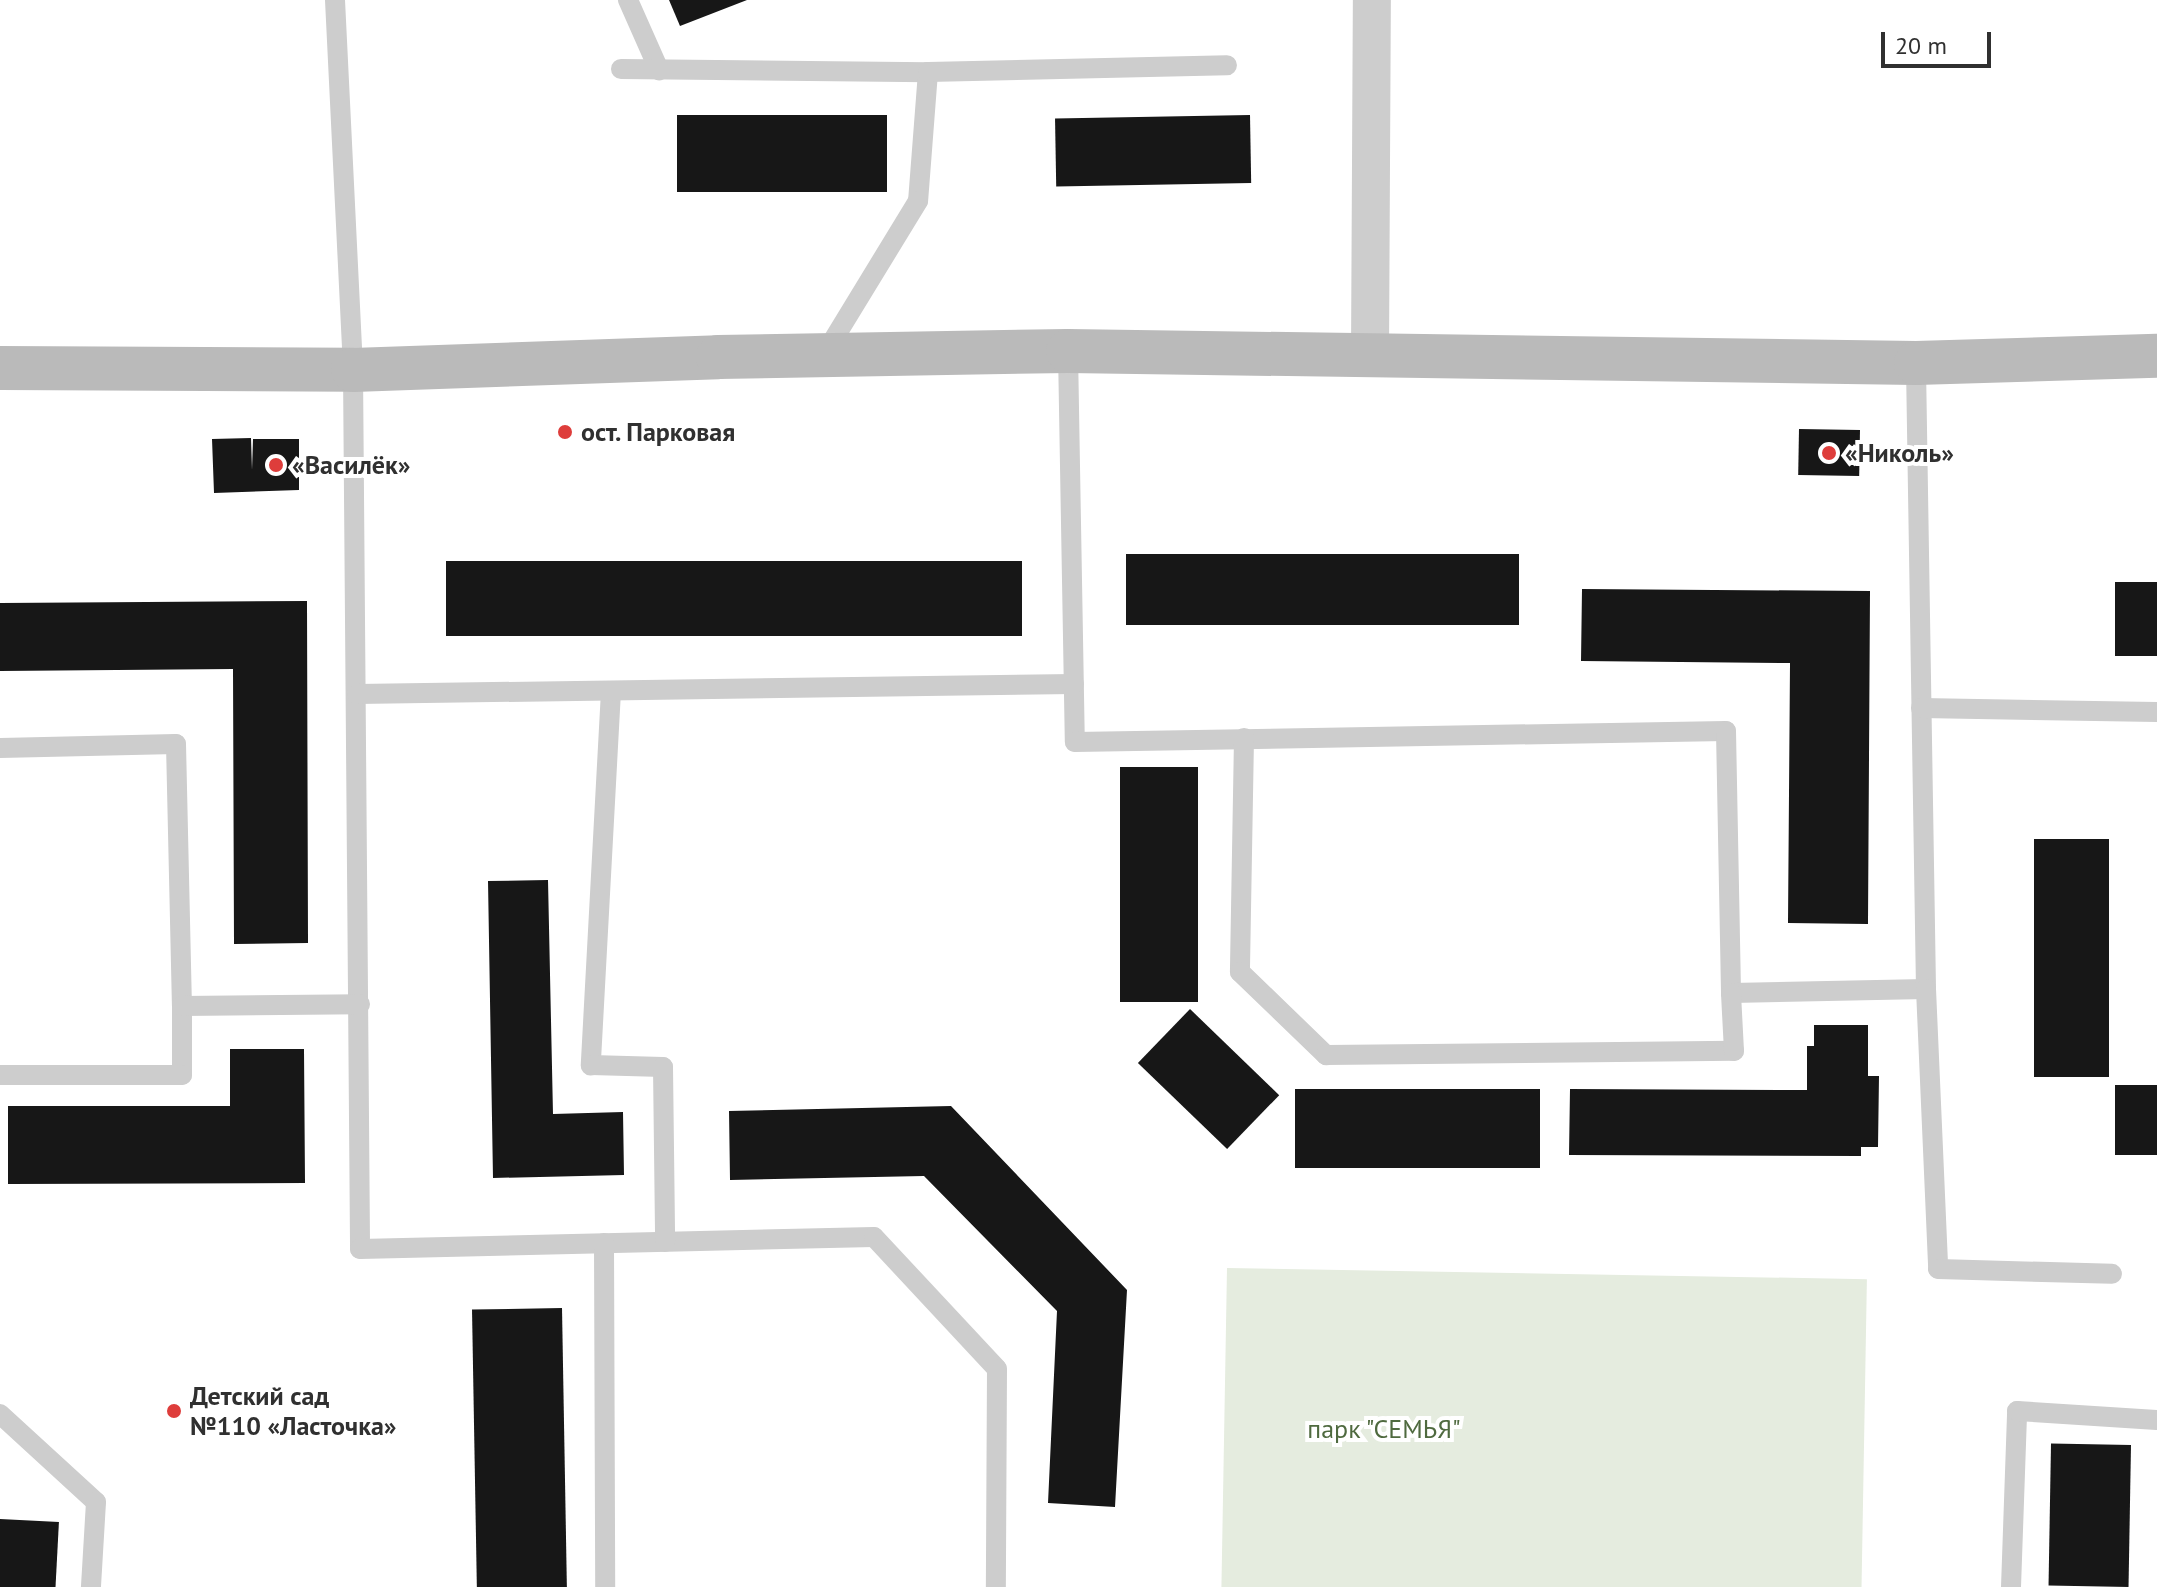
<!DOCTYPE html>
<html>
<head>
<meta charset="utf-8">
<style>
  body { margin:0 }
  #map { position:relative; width:2157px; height:1587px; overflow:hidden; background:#fff; font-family:"PT Sans",sans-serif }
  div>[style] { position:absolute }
  .green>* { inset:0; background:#e5ecdf; transform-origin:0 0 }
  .building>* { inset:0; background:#171717; transform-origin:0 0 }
  .lane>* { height:20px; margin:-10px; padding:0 10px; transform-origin:10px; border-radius:10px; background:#cdcdcd }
  .street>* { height:38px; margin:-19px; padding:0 19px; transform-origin:19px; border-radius:19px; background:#cdcdcd }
  .secondary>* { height:44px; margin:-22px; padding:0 22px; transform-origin:22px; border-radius:22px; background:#bababa }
  .dots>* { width:22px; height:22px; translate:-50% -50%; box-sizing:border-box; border:4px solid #fff; border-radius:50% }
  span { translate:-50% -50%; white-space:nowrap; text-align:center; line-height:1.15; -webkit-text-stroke:8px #fff; paint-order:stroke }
  .poi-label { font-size:26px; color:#303030; font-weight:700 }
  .left { translate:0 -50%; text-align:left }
  .park-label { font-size:26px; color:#4f6a3f }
  .scale { position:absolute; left:1881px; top:32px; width:110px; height:36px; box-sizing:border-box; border:4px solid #303030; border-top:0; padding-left:10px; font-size:24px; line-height:28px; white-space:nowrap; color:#303030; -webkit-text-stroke:6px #fff; paint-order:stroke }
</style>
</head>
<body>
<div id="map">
  <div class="green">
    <i style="left:1227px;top:1268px;width:640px;height:319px;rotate:1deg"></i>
  </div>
  <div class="building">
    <i style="clip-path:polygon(669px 0,747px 0,680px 26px)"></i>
    <i style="left:677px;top:115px;width:210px;height:77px"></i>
    <i style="left:1250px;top:115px;width:68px;height:195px;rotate:89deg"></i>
    <i style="left:1799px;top:429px;width:61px;height:46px;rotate:1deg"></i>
    <i style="clip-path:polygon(251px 438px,252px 470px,253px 439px,299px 439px,299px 490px,214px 493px,212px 439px)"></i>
    <i style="left:1519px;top:554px;width:71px;height:393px;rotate:90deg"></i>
    <i style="left:1022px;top:561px;width:75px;height:576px;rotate:90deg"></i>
    <i style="left:2115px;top:582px;width:42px;height:74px"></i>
    <i style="clip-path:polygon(1582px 589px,1870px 591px,1868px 924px,1788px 923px,1790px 663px,1581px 661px)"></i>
    <i style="clip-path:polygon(307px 601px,308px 943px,234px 944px,233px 669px,0 671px,0 603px)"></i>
    <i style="left:1198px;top:767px;width:235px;height:78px;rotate:90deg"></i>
    <i style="left:2034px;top:839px;width:75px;height:238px"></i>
    <i style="clip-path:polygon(548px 880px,553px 1114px,623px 1112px,624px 1175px,493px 1178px,488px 881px)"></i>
    <i style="left:1190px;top:1009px;width:124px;height:75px;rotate:44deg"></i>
    <i style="clip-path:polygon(1814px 1025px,1868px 1025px,1868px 1076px,1879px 1076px,1878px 1147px,1861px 1147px,1861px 1156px,1569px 1155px,1570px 1089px,1807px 1090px,1807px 1046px,1814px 1046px)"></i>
    <i style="clip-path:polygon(230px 1049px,304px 1049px,305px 1183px,8px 1184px,8px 1106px,230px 1106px)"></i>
    <i style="left:2115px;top:1085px;width:42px;height:70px"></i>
    <i style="left:1295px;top:1089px;width:245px;height:79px"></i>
    <i style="clip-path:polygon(951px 1106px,1127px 1290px,1115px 1507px,1048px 1503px,1057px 1311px,924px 1176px,730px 1180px,729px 1111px)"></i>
    <i style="left:562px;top:1308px;width:279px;height:90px;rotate:89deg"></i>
    <i style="left:2131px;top:1445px;width:142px;height:80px;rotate:91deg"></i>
    <i style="left:0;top:1519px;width:59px;height:68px;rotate:3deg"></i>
  </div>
  <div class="lane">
    <i style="left:335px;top:0;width:370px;rotate:87.2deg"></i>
    <i style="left:353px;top:370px;width:879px;rotate:89.54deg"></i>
    <i style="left:360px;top:1249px;width:514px;rotate:-1.34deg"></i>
    <i style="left:874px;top:1237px;width:180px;rotate:47deg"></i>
    <i style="left:997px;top:1369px;width:218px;rotate:90.3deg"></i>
    <i style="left:628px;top:0;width:77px;rotate:66.1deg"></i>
    <i style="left:621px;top:69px;width:307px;rotate:0.6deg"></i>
    <i style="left:928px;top:72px;width:129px;rotate:94.4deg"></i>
    <i style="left:918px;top:201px;width:180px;rotate:121.4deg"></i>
    <i style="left:928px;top:72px;width:299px;rotate:-1.3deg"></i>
    <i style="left:1068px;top:351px;width:391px;rotate:89deg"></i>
    <i style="left:1075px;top:742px;width:651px;rotate:-0.97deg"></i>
    <i style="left:1726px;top:731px;width:262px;rotate:88.9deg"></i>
    <i style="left:1731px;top:993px;width:195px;rotate:-1.2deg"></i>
    <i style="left:1926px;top:989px;width:626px;rotate:-90.92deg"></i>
    <i style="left:611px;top:691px;width:375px;rotate:93.1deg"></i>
    <i style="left:591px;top:1065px;width:72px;rotate:1.6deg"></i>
    <i style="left:663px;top:1067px;width:175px;rotate:89.3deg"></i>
    <i style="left:357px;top:694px;width:717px;rotate:-0.8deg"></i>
    <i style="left:1921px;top:708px;width:236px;rotate:1deg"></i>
    <i style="left:1244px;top:738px;width:234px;rotate:91deg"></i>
    <i style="left:1240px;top:972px;width:120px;rotate:44deg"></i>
    <i style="left:1326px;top:1055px;width:408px;rotate:-0.6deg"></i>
    <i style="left:1734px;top:1051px;width:58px;rotate:-93deg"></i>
    <i style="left:0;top:748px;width:176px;rotate:-1.3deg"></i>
    <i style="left:176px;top:744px;width:262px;rotate:88.7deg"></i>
    <i style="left:182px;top:1006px;width:69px;rotate:90deg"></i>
    <i style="left:182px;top:1075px;width:182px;rotate:180deg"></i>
    <i style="left:1926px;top:989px;width:280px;rotate:87.5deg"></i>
    <i style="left:1938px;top:1269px;width:174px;rotate:1.6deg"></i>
    <i style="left:182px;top:1006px;width:178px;rotate:-0.6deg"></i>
    <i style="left:604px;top:1243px;width:344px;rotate:89.8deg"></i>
    <i style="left:0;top:1414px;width:130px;rotate:42.5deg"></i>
    <i style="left:96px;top:1502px;width:85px;rotate:93.4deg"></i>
    <i style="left:2011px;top:1587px;width:176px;rotate:-88deg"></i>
    <i style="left:2017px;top:1411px;width:140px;rotate:3.7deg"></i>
  </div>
  <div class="street">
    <i style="left:1370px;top:355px;width:355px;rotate:-89.7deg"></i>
  </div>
  <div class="secondary">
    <i style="left:0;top:368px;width:353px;rotate:0.3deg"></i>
    <i style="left:353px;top:370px;width:365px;rotate:-2deg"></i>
    <i style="left:718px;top:357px;width:350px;rotate:-1deg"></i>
    <i style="left:1068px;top:351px;width:848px;rotate:0.81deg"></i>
    <i style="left:1916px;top:363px;width:241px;rotate:-1.7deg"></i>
  </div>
  <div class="dots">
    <i style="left:565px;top:432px;background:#de3d3b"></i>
    <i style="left:1829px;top:453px;background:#de3d3b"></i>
    <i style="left:276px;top:465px;background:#de3d3b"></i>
    <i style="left:174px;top:1411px;background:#de3d3b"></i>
  </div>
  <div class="poi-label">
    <span class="left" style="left:581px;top:432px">ост. Парковая</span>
    <span class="left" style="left:1845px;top:453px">«Николь»</span>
    <span class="left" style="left:292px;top:465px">«Василёк»</span>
    <span class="left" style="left:190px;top:1411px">Детский сад<br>№110 «Ласточка»</span>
  </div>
  <div class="park-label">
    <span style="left:1384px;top:1429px">парк "СЕМЬЯ"</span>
  </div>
  <div class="scale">20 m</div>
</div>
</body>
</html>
